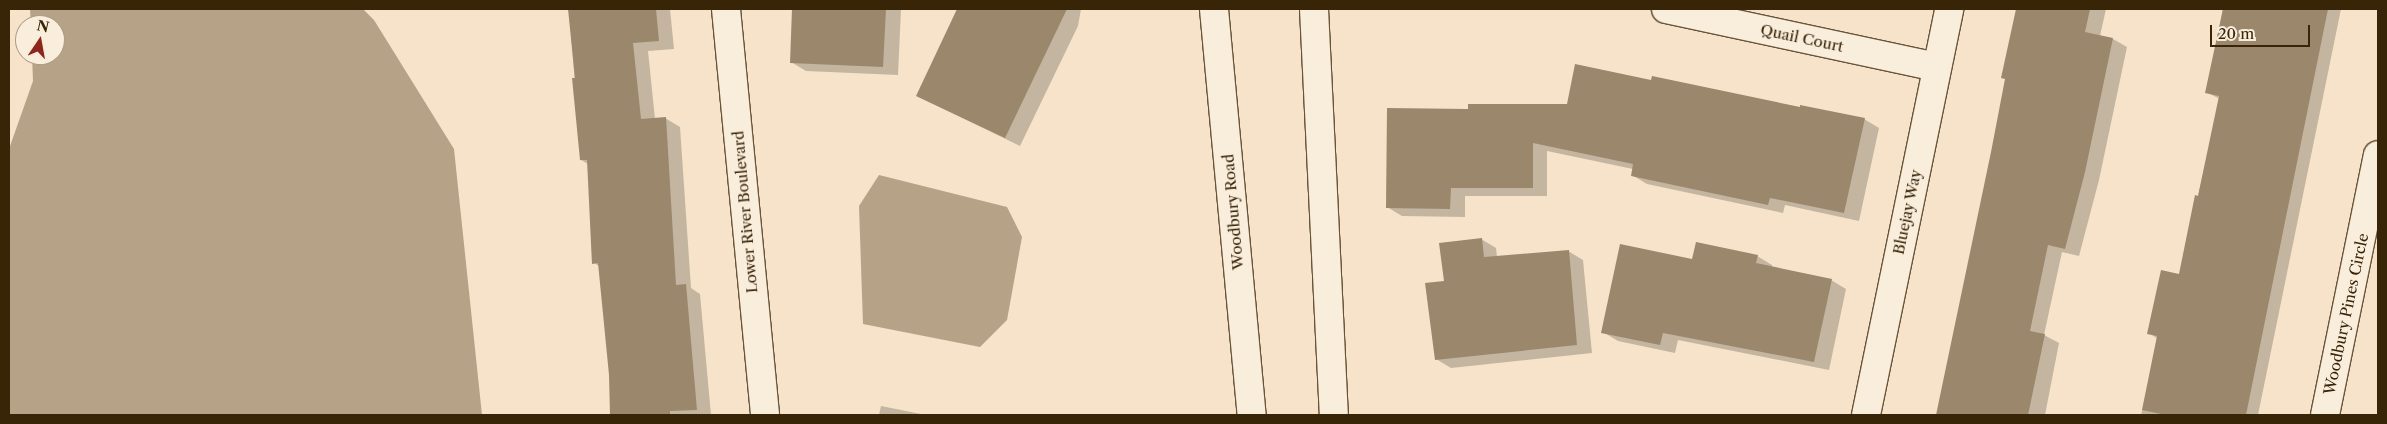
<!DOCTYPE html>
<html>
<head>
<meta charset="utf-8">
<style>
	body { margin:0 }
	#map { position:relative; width:2387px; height:424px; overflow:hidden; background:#f6e3c9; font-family:"Libre Caslon Text",serif }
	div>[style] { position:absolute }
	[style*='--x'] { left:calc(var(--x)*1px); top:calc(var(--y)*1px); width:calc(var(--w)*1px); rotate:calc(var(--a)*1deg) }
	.water>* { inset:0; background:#b5a287 }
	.shadow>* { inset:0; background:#0003 }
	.building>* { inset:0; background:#9b876c }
	.roads { filter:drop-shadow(1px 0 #685438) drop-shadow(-1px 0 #685438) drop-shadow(0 1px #685438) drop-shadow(0 -1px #685438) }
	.street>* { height:28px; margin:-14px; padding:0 14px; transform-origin:14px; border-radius:14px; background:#f9eddc }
	.secondary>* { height:28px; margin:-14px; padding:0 14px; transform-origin:14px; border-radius:14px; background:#f9eddc }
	span { translate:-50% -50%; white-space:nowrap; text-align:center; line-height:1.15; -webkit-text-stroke:4px #f9eddc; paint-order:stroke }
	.street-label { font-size:15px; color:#382407 }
	.frame { position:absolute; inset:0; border:10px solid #382407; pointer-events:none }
	.north { position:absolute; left:15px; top:15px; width:50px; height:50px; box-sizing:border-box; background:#f9eddc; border:1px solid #ac9d87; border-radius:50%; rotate:12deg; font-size:14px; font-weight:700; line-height:20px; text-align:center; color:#382407 }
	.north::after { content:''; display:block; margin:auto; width:18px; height:22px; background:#8f2418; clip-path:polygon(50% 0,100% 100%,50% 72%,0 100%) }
	.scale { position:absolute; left:2210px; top:25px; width:100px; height:22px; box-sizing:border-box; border:2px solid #382407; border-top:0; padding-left:6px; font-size:15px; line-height:18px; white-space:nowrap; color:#382407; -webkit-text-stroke:4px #f9eddc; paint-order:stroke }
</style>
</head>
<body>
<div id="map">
	<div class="water">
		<div style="clip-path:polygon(30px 9px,363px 9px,374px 20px,454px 149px,482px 415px,9px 415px,9px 149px,33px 81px,32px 55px,55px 55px,55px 25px,31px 25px)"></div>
		<div style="clip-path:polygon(879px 175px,1007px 207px,1022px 237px,1007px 320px,980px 347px,863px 324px,859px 206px)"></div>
	</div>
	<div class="shadow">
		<div style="clip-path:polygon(569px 9px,670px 9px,674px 49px,648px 51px,655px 119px,665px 118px,680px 127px,691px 288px,700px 294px,711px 415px,611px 415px,610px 375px,599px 266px,594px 263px,588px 164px,581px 160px)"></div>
		<div style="clip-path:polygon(794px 9px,901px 9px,898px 75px,806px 71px,791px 62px)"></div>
		<div style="clip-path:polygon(985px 9px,1081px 9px,1078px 26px,1020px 146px,917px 96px,981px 31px)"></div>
		<div style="clip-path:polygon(2017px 9px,2106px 9px,2100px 36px,2113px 39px,2127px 47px,2099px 180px,2079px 256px,2062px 252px,2044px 335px,2059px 343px,2045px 415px,1937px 415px,1992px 152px,2006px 79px,2002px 77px)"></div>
		<div style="clip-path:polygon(2223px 9px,2341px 9px,2258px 415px,2141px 415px,2158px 339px,2149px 333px,2180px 275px,2220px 99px,2206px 92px)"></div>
		<div style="clip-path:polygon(1652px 81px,1864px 119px,1879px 128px,1859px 221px,1785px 205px,1783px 213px,1647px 184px,1632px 175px,1633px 169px,1547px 151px,1547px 196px,1465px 196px,1465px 217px,1402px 216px,1387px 207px,1470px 111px,1568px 105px)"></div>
		<div style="clip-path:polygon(1481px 239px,1496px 248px,1497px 257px,1568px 251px,1583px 260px,1592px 353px,1451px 368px,1436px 359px,1445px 282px)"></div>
		<div style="clip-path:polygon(1757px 256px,1772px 265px,1772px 267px,1831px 280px,1846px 289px,1829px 370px,1678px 340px,1675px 353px,1618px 341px,1603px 332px,1693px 260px)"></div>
		<div style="clip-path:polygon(881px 406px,926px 415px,879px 415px)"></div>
	</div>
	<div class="building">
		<div style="clip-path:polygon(568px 9px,656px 9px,659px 41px,633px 43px,641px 119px,666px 117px,676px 285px,686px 284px,697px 410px,670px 411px,670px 415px,610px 415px,609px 375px,598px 263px,592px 264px,587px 160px,580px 160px,572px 78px,575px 78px)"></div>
		<div style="clip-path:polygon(792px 9px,886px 9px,883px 67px,790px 63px)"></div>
		<div style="clip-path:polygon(957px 9px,1067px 9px,1005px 138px,916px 96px)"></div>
		<div style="clip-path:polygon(2016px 9px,2090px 9px,2085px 32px,2113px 38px,2085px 172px,2065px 249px,2048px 245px,2030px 331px,2045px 334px,2028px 415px,1936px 415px,1991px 152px,2005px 79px,2001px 78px)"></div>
		<div style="clip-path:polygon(2223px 9px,2328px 9px,2246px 415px,2166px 415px,2142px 410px,2157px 336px,2147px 334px,2161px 270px,2179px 274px,2195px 195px,2198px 196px,2219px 96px,2205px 93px)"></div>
		<div style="clip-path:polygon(1575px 64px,1651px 80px,1652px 76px,1800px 107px,1800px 105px,1865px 118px,1844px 213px,1770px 198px,1768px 205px,1631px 176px,1633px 164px,1533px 143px,1533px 188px,1451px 188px,1450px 209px,1386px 208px,1387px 108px,1468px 109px,1468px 104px,1567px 104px)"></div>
		<div style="clip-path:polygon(1482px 238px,1484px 257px,1569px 250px,1577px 345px,1435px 360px,1425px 283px,1444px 281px,1439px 243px)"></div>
		<div style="clip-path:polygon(1696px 242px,1758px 255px,1756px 263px,1832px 279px,1814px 362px,1663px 333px,1660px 345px,1601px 333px,1620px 244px,1692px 259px)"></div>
	</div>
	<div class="roads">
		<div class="street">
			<div style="--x:726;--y:9;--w:408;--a:84.5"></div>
			<div style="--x:1666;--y:9;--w:277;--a:12.1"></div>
			<div style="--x:1866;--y:415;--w:414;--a:-78.4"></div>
			<div style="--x:2325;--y:415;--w:265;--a:-78.5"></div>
		</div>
		<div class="secondary">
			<div style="--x:1214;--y:9;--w:408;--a:84.7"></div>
			<div style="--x:1314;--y:9;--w:406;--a:87.2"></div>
		</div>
	</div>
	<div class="street-label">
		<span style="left:1802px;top:38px;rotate:12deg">Quail Court</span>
		<span style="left:745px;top:212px;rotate:-95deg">Lower River Boulevard</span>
		<span style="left:1233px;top:212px;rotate:-95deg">Woodbury Road</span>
		<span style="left:1907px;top:212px;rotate:-78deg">Bluejay Way</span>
		<span style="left:2346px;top:314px;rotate:-78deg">Woodbury Pines Circle</span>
	</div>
	<div class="frame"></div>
	<div class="north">N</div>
	<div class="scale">20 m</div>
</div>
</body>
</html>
